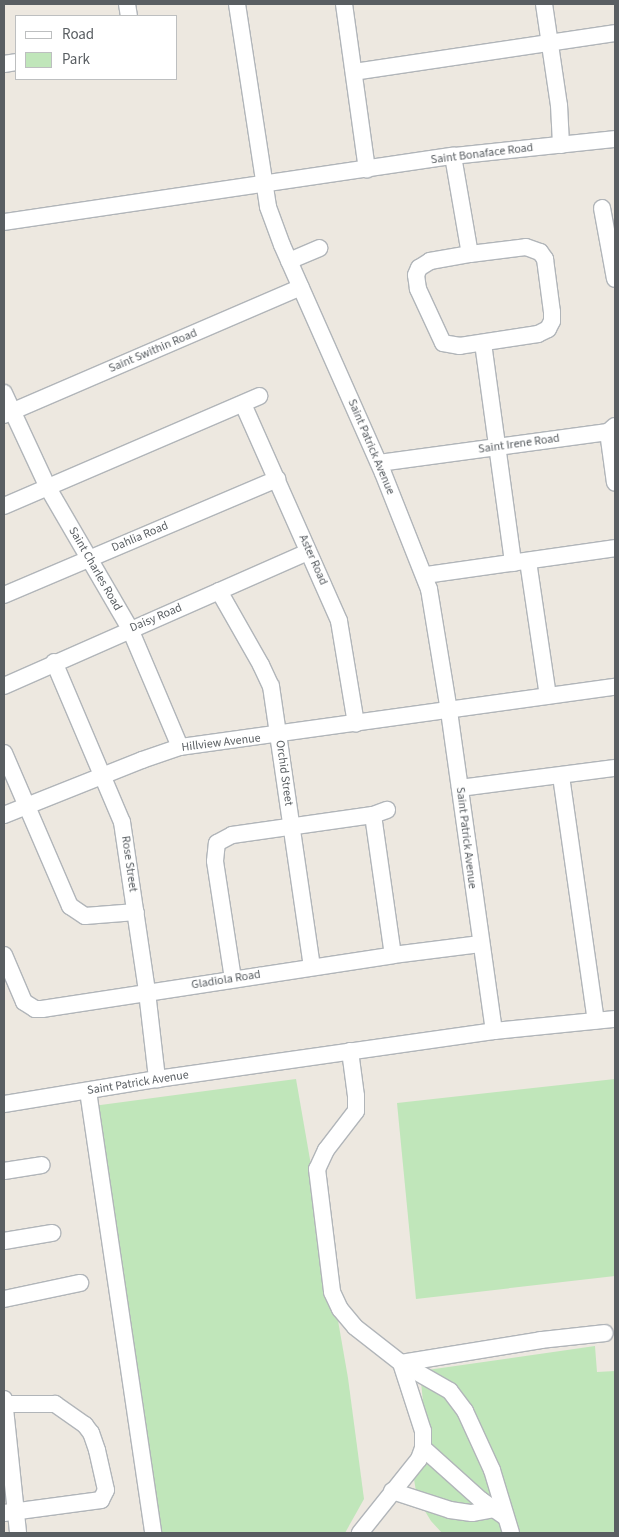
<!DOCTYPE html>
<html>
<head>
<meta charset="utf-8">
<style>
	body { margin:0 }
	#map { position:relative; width:619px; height:1537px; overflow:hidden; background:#ede8e0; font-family:"Source Sans 3",sans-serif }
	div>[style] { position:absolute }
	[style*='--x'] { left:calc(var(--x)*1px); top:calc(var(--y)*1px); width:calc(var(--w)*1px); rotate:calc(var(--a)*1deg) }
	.green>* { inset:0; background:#c0e6ba }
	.roads { filter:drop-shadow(1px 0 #b1b5b9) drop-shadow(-1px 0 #b1b5b9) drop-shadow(0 1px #b1b5b9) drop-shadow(0 -1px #b1b5b9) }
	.minor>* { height:16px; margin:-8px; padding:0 8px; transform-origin:8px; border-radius:8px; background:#fff }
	span { translate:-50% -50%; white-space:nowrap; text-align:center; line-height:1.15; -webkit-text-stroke:4px #fff; paint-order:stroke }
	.street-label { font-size:12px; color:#595e62 }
	.frame { position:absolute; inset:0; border:5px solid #595e62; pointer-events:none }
	.legend { position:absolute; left:15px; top:15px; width:162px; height:65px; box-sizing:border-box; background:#fff; border:1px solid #bdbfc0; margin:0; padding:6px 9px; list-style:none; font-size:15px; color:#595e62 }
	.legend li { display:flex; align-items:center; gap:10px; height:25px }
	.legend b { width:25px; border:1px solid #bdbfc0 }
</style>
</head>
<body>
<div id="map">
	<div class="green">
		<div style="clip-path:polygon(296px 1079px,348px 1378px,364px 1499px,345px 1533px,156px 1533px,93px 1106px)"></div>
		<div style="clip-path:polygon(615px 1079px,615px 1276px,416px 1299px,397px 1103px)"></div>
		<div style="clip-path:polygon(595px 1346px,597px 1372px,615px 1371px,615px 1533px,442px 1533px,431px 1521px,417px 1498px,414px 1479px,414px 1459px,424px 1413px,420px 1371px)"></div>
	</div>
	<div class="roads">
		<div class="minor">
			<div style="--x:127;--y:4;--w:12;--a:81"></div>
			<div style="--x:237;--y:4;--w:205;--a:81.3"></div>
			<div style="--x:268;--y:207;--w:40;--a:69.8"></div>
			<div style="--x:282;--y:245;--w:249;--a:66.1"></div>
			<div style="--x:383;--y:473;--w:125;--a:68.4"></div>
			<div style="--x:429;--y:589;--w:124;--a:80.7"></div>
			<div style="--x:449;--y:711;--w:323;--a:82"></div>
			<div style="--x:344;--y:4;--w:167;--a:82.1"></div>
			<div style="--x:544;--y:4;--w:102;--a:81.6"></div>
			<div style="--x:559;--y:105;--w:40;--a:87.1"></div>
			<div style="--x:4;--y:64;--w:12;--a:-9"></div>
			<div style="--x:354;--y:72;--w:264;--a:-8.5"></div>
			<div style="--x:453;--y:156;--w:99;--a:80.2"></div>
			<div style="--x:470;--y:254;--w:56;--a:-7.1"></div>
			<div style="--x:526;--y:247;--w:15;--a:20"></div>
			<div style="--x:540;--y:252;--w:9;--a:54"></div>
			<div style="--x:545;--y:259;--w:53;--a:82.5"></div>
			<div style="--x:552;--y:312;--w:9;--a:90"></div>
			<div style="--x:552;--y:321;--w:9;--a:117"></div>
			<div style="--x:548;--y:329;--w:11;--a:153"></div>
			<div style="--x:538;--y:334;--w:79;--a:171.3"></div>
			<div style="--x:460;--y:346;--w:17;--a:-170"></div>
			<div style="--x:443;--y:343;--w:60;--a:-114.8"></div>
			<div style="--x:418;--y:289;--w:14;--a:-98"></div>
			<div style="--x:416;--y:275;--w:8;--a:-67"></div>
			<div style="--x:419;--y:268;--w:13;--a:-32"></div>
			<div style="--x:430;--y:261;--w:41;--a:-9.9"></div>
			<div style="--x:602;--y:208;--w:72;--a:79.6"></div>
			<div style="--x:4;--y:222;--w:454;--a:-8.4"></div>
			<div style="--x:453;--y:156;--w:163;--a:-6"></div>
			<div style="--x:289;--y:261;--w:33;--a:-23"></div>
			<div style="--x:483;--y:343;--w:222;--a:82.2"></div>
			<div style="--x:4;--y:393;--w:105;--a:65.1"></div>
			<div style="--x:48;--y:488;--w:163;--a:59.8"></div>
			<div style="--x:130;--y:629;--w:128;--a:67"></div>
			<div style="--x:243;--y:404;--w:237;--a:66.1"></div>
			<div style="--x:339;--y:621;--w:104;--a:80.6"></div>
			<div style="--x:4;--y:415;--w:323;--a:-23.3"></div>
			<div style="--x:608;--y:432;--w:51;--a:82.2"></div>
			<div style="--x:379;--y:463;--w:231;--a:-7.7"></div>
			<div style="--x:608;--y:432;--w:9;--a:-41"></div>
			<div style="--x:4;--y:506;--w:278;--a:-23.3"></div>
			<div style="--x:528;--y:561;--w:136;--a:81.6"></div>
			<div style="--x:426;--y:575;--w:191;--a:-8.1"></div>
			<div style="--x:219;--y:591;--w:85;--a:60.4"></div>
			<div style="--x:261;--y:665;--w:23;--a:65"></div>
			<div style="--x:271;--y:686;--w:284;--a:81.7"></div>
			<div style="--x:4;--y:595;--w:297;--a:-23"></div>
			<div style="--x:54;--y:662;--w:174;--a:67"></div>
			<div style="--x:122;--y:822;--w:172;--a:81.6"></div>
			<div style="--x:147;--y:992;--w:88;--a:83.4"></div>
			<div style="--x:4;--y:686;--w:332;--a:-23.8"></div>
			<div style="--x:4;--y:753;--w:167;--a:66.7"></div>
			<div style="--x:70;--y:906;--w:18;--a:34"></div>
			<div style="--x:85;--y:916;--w:51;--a:-4.5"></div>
			<div style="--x:561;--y:776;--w:247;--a:81.9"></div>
			<div style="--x:460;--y:788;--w:156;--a:-7.4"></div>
			<div style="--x:4;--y:815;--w:149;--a:-21.7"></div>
			<div style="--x:142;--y:760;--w:40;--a:-18.9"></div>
			<div style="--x:180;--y:747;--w:439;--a:-7.9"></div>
			<div style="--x:373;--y:815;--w:141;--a:81.9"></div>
			<div style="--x:4;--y:955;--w:51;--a:66.9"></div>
			<div style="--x:24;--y:1002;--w:13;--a:32"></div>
			<div style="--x:35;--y:1009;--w:7;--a:0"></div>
			<div style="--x:42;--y:1009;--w:355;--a:-8.7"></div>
			<div style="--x:393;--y:955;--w:88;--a:-7.2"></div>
			<div style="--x:233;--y:979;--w:119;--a:-98.7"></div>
			<div style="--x:215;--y:861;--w:18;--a:-84"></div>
			<div style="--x:217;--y:843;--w:17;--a:-28"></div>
			<div style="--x:232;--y:835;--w:142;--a:-8.1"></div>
			<div style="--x:373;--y:815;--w:15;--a:-20"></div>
			<div style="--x:350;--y:1051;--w:45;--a:82.4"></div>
			<div style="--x:356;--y:1096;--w:15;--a:90"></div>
			<div style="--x:356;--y:1111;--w:49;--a:127.6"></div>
			<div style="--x:326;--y:1150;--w:21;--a:115"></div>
			<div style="--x:317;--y:1169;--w:124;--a:83"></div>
			<div style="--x:332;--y:1292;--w:19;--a:65"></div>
			<div style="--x:340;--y:1309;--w:23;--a:50"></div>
			<div style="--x:355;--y:1327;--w:58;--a:38"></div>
			<div style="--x:401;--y:1363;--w:71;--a:72.1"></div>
			<div style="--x:423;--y:1431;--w:17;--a:90"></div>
			<div style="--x:423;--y:1448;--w:12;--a:110"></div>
			<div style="--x:419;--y:1459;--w:95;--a:128.6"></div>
			<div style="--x:88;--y:1091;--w:447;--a:81.6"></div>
			<div style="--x:4;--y:1104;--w:155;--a:-9.3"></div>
			<div style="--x:157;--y:1079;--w:340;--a:-8.1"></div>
			<div style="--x:494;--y:1031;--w:122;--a:-5.7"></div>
			<div style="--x:4;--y:1171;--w:38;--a:-9"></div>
			<div style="--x:4;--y:1241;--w:49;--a:-9.5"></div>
			<div style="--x:4;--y:1299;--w:78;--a:-11.9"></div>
			<div style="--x:401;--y:1363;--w:56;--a:29.7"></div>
			<div style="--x:450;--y:1391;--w:25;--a:53"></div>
			<div style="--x:465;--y:1411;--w:65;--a:65.4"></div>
			<div style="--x:492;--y:1470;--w:66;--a:73.2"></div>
			<div style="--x:401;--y:1363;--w:142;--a:-9.3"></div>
			<div style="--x:541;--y:1340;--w:64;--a:-6.2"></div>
			<div style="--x:4;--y:1399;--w:135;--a:84"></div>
			<div style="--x:423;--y:1448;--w:78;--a:41.9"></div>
			<div style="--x:481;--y:1500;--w:28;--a:35"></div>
			<div style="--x:392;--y:1491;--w:61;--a:18.1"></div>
			<div style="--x:450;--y:1510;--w:22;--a:8"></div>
			<div style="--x:472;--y:1513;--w:22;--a:-10"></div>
			<div style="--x:4;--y:1513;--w:98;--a:-7.6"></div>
			<div style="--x:101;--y:1500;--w:11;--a:-63"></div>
			<div style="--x:106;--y:1490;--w:41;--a:-102.7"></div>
			<div style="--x:97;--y:1450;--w:18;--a:-109"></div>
			<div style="--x:91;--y:1433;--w:10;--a:-127"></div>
			<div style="--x:85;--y:1425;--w:37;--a:-145"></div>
			<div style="--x:55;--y:1404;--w:51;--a:180"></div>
		</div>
	</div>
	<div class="street-label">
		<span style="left:482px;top:154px;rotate:-7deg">Saint Bonaface Road</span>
		<span style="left:153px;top:351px;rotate:-23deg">Saint Swithin Road</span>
		<span style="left:519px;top:444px;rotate:-8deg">Saint Irene Road</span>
		<span style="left:371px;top:447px;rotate:67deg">Saint Patrick Avenue</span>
		<span style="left:140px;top:537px;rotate:-23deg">Dahlia Road</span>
		<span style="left:313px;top:560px;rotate:66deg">Aster Road</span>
		<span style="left:95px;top:569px;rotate:60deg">Saint Charles Road</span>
		<span style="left:156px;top:618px;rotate:-23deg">Daisy Road</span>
		<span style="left:221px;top:743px;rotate:-7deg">Hillview Avenue</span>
		<span style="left:284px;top:773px;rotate:82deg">Orchid Street</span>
		<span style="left:466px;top:838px;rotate:83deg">Saint Patrick Avenue</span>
		<span style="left:129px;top:864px;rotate:82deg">Rose Street</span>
		<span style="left:226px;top:980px;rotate:-9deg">Gladiola Road</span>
		<span style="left:138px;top:1083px;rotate:-9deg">Saint Patrick Avenue</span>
	</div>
	<div class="frame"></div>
	<ul class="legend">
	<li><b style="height:6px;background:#fff"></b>Road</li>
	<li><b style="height:14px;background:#c0e6ba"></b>Park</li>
	</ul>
</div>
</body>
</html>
